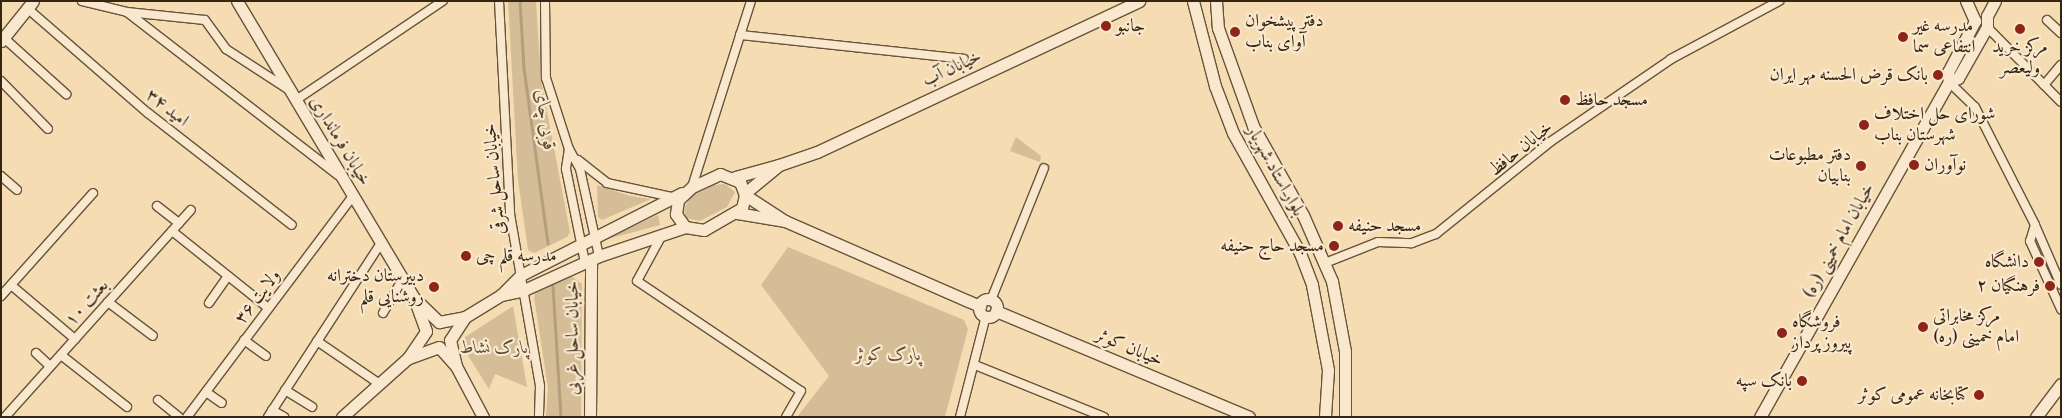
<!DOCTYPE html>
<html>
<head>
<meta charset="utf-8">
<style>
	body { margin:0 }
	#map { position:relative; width:2062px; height:418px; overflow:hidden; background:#f6dcb3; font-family:"Libre Bodoni",Amiri,serif }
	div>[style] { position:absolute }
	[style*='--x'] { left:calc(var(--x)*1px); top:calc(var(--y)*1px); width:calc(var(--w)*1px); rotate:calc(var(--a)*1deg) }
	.green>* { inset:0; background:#d5bd98 }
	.stream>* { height:2.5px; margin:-1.25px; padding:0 1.25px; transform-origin:1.25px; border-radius:1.25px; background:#b49e7c }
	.roads { filter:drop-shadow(1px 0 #65543a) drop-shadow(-1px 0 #65543a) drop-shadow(0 1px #65543a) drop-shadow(0 -1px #65543a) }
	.street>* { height:8px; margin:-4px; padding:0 4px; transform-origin:4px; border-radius:4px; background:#f9e8ce }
	.secondary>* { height:11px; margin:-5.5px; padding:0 5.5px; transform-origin:5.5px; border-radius:5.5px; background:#f9e8ce }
	.secondary>.ring { margin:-5.5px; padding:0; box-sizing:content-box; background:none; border:11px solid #f9e8ce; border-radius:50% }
	.dots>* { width:14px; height:14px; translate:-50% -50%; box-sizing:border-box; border:2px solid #f9e8ce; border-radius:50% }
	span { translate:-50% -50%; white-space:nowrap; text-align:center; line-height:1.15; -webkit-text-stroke:4.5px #f9e8ce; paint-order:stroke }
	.poi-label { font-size:18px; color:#352612 }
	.left { translate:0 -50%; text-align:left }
	.right { translate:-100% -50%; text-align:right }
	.street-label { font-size:18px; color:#352612 }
	.park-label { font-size:18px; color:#5d4c34; font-style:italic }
	.water-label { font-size:19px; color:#5b4a32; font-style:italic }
	.frame { position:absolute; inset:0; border:2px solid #352612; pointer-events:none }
</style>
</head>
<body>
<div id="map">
	<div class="green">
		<div style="clip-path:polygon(508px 1px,536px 1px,541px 80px,570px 232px,567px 237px,534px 253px,528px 250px,518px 180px)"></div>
		<div style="clip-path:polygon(1016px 137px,1041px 156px,1040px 162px,1010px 151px)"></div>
		<div style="clip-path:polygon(725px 184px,735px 192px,727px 207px,700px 221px,686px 218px,684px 208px,692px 196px,714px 185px)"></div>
		<div style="clip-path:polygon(597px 185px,630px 196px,651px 199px,602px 220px,598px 217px)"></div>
		<div style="clip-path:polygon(658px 215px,660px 225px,604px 240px)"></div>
		<div style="clip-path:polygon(788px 247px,964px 320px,968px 329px,945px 417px,797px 417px,829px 376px,761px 285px)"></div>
		<div style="clip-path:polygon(571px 276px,582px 284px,581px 417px,546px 417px,548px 388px,534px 297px,536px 290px)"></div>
		<div style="clip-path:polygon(513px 306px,527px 387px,495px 374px,489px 389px,462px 346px,465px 337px)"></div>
	</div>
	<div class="stream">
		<div style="--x:520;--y:1;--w:67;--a:86.6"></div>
		<div style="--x:524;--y:68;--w:177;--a:82.2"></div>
		<div style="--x:553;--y:286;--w:131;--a:86.5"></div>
	</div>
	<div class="roads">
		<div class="street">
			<div style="--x:82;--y:1;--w:46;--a:13.7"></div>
			<div style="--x:127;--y:12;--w:78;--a:5.9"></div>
			<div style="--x:205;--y:20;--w:36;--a:54"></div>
			<div style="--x:226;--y:49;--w:72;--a:33"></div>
			<div style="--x:499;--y:1;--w:213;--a:87"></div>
			<div style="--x:510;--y:214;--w:175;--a:80.1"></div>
			<div style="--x:540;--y:386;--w:31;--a:92"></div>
			<div style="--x:545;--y:1;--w:77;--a:89.3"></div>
			<div style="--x:546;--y:78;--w:75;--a:72.1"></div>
			<div style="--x:569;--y:149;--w:23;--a:61"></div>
			<div style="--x:580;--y:169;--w:89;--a:77.7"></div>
			<div style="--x:27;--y:8;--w:160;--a:41"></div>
			<div style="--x:148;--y:113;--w:182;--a:37.9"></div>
			<div style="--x:127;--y:12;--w:267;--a:37.7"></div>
			<div style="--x:2047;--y:20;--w:19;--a:43"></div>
			<div style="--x:1987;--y:27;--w:105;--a:45.4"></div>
			<div style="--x:740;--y:35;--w:225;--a:6.1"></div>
			<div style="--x:4;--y:38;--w:84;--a:42.1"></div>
			<div style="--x:1;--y:81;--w:67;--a:45.6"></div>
			<div style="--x:1949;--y:82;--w:36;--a:44"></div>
			<div style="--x:1975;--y:107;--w:132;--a:63"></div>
			<div style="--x:2035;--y:225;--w:65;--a:66.6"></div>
			<div style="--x:2044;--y:85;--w:26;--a:-50"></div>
			<div style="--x:296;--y:100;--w:177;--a:-34"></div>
			<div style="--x:569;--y:149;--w:20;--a:99"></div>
			<div style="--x:566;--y:169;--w:95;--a:78.5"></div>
			<div style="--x:578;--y:160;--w:37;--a:38"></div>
			<div style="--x:607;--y:183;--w:66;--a:12.2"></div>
			<div style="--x:1;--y:176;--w:21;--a:41"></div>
			<div style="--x:692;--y:187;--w:195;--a:-72.4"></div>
			<div style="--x:157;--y:206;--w:28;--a:38"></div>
			<div style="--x:2035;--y:225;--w:17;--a:107"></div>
			<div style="--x:2030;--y:241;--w:75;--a:65.5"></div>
			<div style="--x:172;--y:231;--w:123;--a:38.7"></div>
			<div style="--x:662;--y:235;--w:52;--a:118.5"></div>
			<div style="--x:637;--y:281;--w:197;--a:33.9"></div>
			<div style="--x:801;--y:391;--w:30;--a:120"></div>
			<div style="--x:1325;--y:263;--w:57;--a:-21.6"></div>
			<div style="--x:1378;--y:242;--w:34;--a:2"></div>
			<div style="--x:1412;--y:243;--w:26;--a:-21"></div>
			<div style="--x:1436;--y:234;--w:146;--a:-38.9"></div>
			<div style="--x:1550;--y:142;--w:147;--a:-34.4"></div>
			<div style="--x:1671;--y:59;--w:123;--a:-28.2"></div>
			<div style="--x:11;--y:285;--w:84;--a:40.2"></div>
			<div style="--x:1;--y:296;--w:138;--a:-48.2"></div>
			<div style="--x:991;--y:300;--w:142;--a:-68.1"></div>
			<div style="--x:108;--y:302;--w:56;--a:37.1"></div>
			<div style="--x:209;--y:303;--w:33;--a:-55"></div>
			<div style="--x:383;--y:313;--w:38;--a:-60"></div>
			<div style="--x:244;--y:340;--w:27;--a:36"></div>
			<div style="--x:317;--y:341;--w:74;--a:34.5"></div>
			<div style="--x:36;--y:353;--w:19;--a:43"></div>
			<div style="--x:61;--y:355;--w:84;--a:38.2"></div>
			<div style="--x:975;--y:365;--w:139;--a:22"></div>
			<div style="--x:285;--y:390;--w:32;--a:32"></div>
			<div style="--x:206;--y:392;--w:19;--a:35"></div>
			<div style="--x:158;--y:400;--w:27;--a:39"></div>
			<div style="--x:272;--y:410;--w:14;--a:30"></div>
			<div style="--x:5;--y:417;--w:278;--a:-48.1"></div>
			<div style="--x:187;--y:417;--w:276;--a:-53.1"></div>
			<div style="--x:268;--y:417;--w:207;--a:-57"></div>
			<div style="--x:960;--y:417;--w:104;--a:-75.6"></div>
		</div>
		<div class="secondary">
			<div style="--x:237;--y:1;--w:346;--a:59.2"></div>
			<div style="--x:1193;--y:1;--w:88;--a:75.5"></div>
			<div style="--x:1215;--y:86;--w:50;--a:69"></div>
			<div style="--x:1233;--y:133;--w:137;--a:60.8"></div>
			<div style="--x:1300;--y:253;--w:34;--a:69"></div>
			<div style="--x:1312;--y:285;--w:86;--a:79.3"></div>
			<div style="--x:1328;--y:370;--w:47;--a:93.7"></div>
			<div style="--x:1216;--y:1;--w:27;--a:86"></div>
			<div style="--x:1218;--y:28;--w:104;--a:70.3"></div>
			<div style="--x:1253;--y:126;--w:102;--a:60.7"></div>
			<div style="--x:1303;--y:215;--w:72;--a:66.3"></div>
			<div style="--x:1332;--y:281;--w:71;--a:79.5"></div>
			<div style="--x:1345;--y:351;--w:66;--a:90"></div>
			<div style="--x:1;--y:41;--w:51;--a:-51.3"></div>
			<div style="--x:1949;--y:82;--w:10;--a:-96"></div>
			<div style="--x:1948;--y:72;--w:58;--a:-62.1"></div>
			<div style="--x:1975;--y:21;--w:22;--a:-114"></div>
			<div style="--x:779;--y:165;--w:40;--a:-18.9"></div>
			<div style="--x:817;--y:152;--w:356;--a:-25.1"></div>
			<div style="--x:720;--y:174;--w:22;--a:22"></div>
			<div style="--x:740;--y:182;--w:14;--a:69"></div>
			<div style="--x:745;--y:195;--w:13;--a:103"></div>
			<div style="--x:742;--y:208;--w:44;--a:149.9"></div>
			<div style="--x:704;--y:230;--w:19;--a:-171"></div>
			<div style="--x:685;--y:227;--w:16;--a:-125"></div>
			<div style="--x:676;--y:214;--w:14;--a:-82"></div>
			<div style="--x:678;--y:200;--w:19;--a:-43"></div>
			<div style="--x:692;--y:187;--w:31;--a:-25"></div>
			<div style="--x:735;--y:177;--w:46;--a:-15.3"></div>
			<div style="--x:779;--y:165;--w:44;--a:140.5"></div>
			<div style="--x:682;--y:193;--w:181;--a:153"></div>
			<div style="--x:521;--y:275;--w:28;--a:135"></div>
			<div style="--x:501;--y:295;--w:24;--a:-12"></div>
			<div style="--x:524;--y:290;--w:82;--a:-24.4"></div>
			<div style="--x:599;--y:256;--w:91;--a:-18.6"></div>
			<div style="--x:737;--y:213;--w:49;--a:9.5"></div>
			<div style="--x:785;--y:221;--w:48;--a:-147"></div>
			<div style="--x:785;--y:221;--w:213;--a:23.6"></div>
			<div style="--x:414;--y:298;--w:35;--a:44"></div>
			<div style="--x:439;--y:322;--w:26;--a:-11"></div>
			<div style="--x:465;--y:317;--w:27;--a:123"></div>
			<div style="--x:450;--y:340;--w:27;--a:77"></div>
			<div style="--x:456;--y:366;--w:25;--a:-132"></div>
			<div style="--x:439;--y:347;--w:33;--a:160"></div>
			<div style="--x:408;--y:358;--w:32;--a:-56"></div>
			<div style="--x:426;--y:331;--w:35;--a:-110"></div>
			<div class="ring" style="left:979px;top:299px;width:7px;height:7px"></div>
			<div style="--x:996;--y:311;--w:274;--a:22.7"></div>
			<div style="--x:465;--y:317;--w:42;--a:-31.4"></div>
			<div style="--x:456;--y:366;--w:58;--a:62.1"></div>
			<div style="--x:342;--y:417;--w:89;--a:-41.8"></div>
			<div style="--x:590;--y:417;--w:157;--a:-89.6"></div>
			<div style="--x:1760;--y:417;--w:385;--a:-60.6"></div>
			<div style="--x:1949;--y:82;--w:10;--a:-24"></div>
			<div style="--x:1958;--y:78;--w:59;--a:-60.4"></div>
			<div style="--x:1987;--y:27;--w:11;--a:-90"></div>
			<div style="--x:1987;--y:16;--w:17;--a:-62"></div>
			<div style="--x:2036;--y:417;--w:41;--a:-52.9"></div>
		</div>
	</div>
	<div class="dots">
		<div style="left:1106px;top:26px;background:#8f2418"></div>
		<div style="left:2020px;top:29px;background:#8f2418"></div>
		<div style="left:1235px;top:32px;background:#8f2418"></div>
		<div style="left:1903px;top:37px;background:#8f2418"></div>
		<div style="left:1938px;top:75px;background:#8f2418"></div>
		<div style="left:1565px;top:100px;background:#8f2418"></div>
		<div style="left:1864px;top:125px;background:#8f2418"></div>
		<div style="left:1914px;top:165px;background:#8f2418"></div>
		<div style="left:1861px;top:166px;background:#8f2418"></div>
		<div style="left:1338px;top:226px;background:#8f2418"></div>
		<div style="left:1334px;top:246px;background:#8f2418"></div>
		<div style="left:466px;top:256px;background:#8f2418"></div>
		<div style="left:2039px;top:262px;background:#8f2418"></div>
		<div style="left:2050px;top:286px;background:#8f2418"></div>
		<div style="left:434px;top:287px;background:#8f2418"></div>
		<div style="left:1923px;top:327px;background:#8f2418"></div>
		<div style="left:1782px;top:333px;background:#8f2418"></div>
		<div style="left:1802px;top:381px;background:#8f2418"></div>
		<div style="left:1979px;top:395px;background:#8f2418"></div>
	</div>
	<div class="poi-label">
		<span class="left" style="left:1245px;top:32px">دفتر پیشخوان<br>آوای بناب</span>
		<span class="left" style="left:1116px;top:26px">جانبو</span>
		<span class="left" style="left:1913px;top:37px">مدرسه غیر<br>انتفاعی سما</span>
		<span style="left:2020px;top:58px">مرکز خرید<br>ولیعصر</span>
		<span class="right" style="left:1928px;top:75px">بانک قرض الحسنه مهر ایران</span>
		<span class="left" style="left:1575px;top:100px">مسجد حافظ</span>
		<span class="left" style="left:1874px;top:125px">شورای حل اختلاف<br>شهرستان بناب</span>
		<span class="right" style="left:1851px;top:166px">دفتر مطبوعات<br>بنابیان</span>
		<span class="left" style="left:1924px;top:165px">نوآوران</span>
		<span class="left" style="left:1348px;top:226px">مسجد حنیفه</span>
		<span class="right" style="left:1324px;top:246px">مسجد حاج حنیفه</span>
		<span class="left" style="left:476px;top:256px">مدرسه قلم چی</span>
		<span class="right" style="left:2029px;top:262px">دانشگاه</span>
		<span class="right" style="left:424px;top:287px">دبیرستان دخترانه<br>روشنایی قلم</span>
		<span class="right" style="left:2040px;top:286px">فرهنگیان ۲</span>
		<span class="left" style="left:1933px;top:327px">مرکز مخابراتی<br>امام خمینی (ره)</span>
		<span class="left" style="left:1792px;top:333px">فروشگاه<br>پیروز پرداز</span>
		<span class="right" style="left:1792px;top:381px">بانک سپه</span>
		<span class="right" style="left:1969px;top:395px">کتابخانه عمومی کوثر</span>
	</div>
	<div class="street-label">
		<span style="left:952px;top:69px;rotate:-25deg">خیابان آب</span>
		<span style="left:167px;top:108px;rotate:39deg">امید ۳۴</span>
		<span style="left:340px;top:141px;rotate:59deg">خیابان فرمانداری</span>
		<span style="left:1521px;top:149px;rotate:-39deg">خیابان حافظ</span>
		<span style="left:1275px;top:171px;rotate:61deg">بلوار استاد شهریار</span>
		<span style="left:495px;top:179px;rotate:-95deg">خیابان ساحل شرقی</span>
		<span style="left:1839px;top:241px;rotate:-61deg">خیابان امام خمینی (ره)</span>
		<span style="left:258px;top:297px;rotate:-53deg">ولایت ۳۶</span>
		<span style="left:87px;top:303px;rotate:-48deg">بعثت ۱۰</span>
		<span style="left:573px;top:338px;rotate:-90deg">خیابان ساحل غربی</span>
		<span style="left:1129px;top:348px;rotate:23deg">خیابان کوثر</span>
	</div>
	<div class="park-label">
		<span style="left:494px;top:348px">پارک نشاط</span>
		<span style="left:888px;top:355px">پارک کوثر</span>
	</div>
	<div class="water-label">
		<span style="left:545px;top:120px;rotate:82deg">قوبی چای</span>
	</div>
	<div class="frame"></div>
</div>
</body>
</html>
